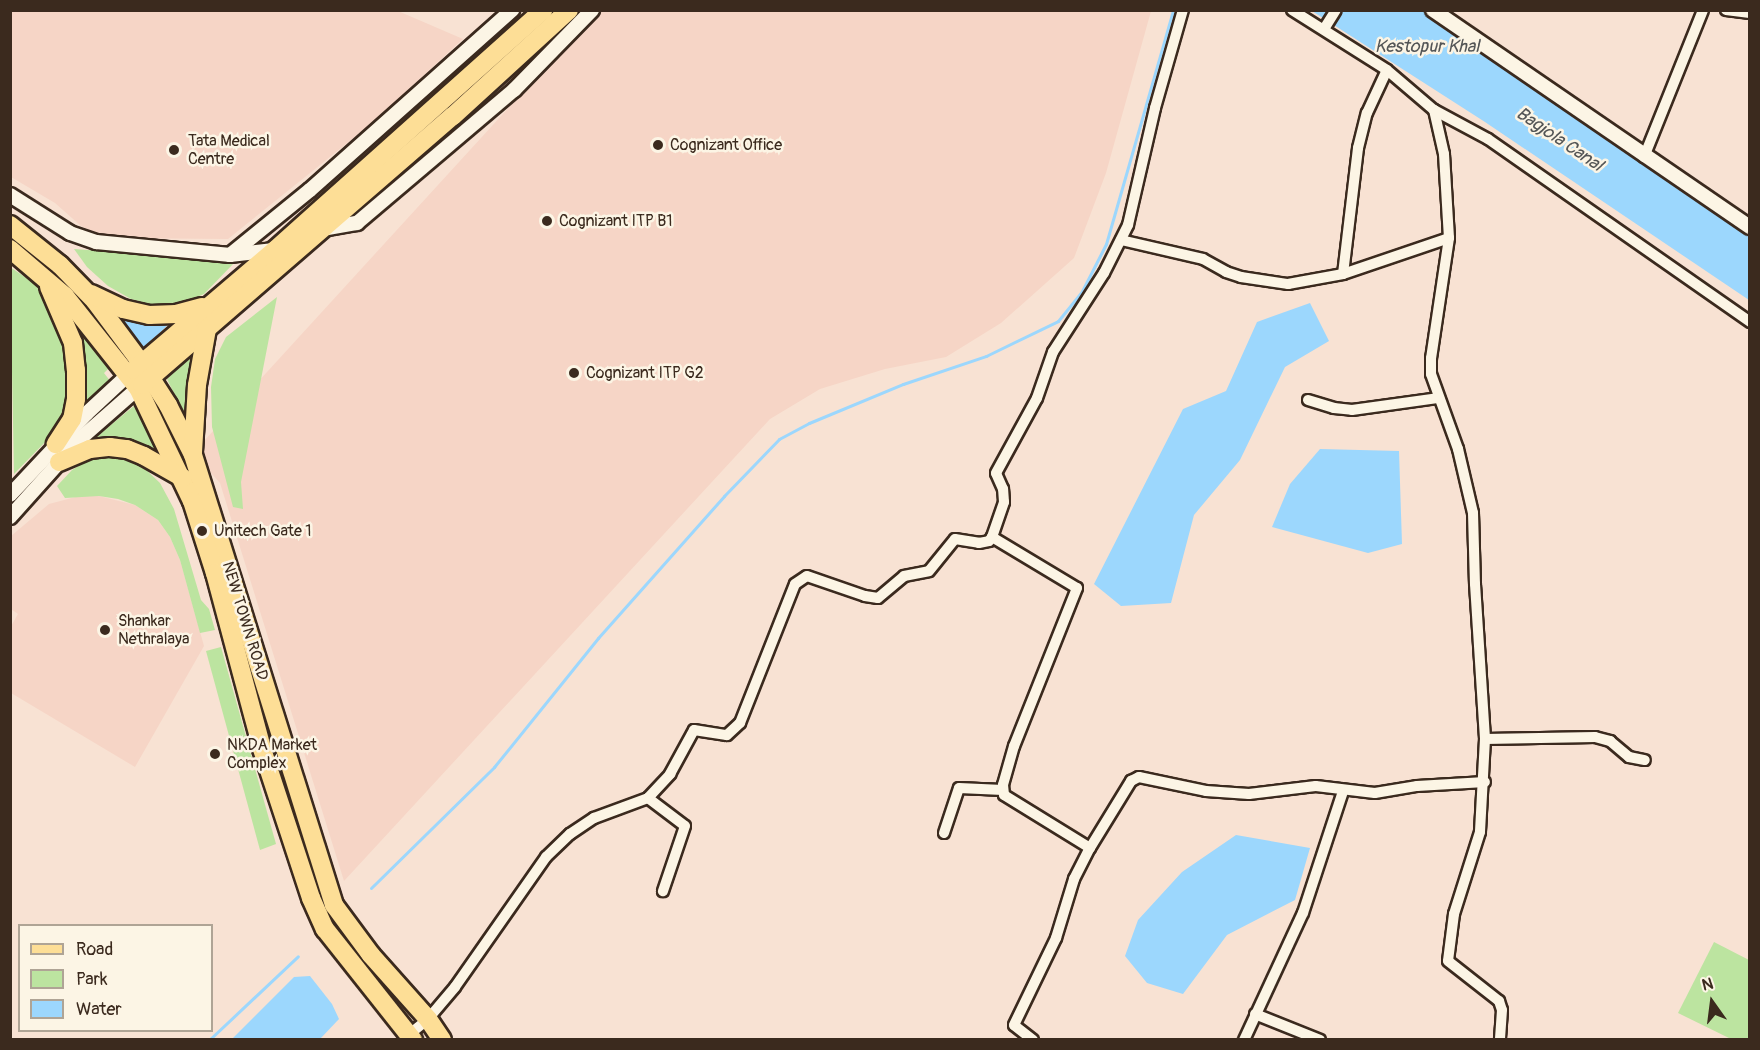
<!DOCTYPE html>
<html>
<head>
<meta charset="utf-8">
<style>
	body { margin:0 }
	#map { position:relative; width:1760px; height:1050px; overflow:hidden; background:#f8e2d3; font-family:Pangolin,sans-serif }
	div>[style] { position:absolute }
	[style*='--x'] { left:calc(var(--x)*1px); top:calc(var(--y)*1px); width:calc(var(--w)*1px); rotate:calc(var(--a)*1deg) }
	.built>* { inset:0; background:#f6d5c6 }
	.green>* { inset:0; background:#bce4a0 }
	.water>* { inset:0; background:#9cd7fd }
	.stream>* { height:3px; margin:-1.5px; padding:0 1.5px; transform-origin:1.5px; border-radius:1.5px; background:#9cd7fd }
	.roads { filter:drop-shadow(2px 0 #3b2a1e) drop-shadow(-2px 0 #3b2a1e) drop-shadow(0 2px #3b2a1e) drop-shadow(0 -2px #3b2a1e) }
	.minor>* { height:10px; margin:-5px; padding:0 5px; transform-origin:5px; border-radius:5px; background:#fcf5e5 }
	.tertiary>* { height:14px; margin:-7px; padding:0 7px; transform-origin:7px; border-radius:7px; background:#fcf5e5 }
	.primary>* { height:18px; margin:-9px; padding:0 9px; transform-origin:9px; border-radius:9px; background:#fdde96 }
	.dots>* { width:16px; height:16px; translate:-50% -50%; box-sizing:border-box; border:3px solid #fcf5e5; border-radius:50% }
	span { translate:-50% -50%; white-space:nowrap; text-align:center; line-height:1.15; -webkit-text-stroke:5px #fcf5e5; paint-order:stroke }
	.poi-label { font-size:16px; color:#3b2a1e }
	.left { translate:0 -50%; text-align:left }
	.street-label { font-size:16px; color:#3b2a1e }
	.water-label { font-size:18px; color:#535556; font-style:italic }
	.frame { position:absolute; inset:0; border:12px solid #3b2a1e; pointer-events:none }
	.legend { position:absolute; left:18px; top:924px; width:195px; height:108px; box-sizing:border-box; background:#fcf5e5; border:2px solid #afa495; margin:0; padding:8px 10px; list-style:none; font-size:18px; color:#3b2a1e }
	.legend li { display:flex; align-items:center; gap:12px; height:30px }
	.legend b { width:30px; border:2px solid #afa495 }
	.north { position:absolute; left:1682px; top:972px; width:60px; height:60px; -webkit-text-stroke:4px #fcf5e5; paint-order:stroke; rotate:346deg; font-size:16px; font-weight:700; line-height:24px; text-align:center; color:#3b2a1e }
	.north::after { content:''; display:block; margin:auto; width:21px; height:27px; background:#3b2a1e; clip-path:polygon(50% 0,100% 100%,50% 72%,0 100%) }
</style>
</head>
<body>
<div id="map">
	<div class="built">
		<div style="clip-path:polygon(10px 11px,398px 11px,463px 39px,371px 124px,228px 239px,106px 238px,81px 226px,55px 203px,11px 177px)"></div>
		<div style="clip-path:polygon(597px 11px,1151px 11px,1106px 173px,1074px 258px,1001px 323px,946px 357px,885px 369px,820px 389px,770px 419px,344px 881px,220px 483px,193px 453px)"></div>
		<div style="clip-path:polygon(83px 495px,99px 496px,135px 505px,158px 520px,170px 537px,180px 560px,204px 646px,135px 767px,11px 693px,10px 628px,18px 614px,11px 609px,11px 536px,49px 504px)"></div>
	</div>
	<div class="green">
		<div style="clip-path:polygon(74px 249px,236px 261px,204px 294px,181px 304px,153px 305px,131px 299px,108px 286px,87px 267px)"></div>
		<div style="clip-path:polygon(10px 267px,37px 285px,62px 337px,69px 365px,68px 396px,63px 418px,53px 434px,14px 474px)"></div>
		<div style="clip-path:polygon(277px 297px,241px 482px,243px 509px,233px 507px,212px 427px,211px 387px,215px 359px,226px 337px)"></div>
		<div style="clip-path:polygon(72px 320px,111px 366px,104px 373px,111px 382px,82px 406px)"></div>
		<div style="clip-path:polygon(202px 346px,189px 425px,167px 379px)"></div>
		<div style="clip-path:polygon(135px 405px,165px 460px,94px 439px)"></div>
		<div style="clip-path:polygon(110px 456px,140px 464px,160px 483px,174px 509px,201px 600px,209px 609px,215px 630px,200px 633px,180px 560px,170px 537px,158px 520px,135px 505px,118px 499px,99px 496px,65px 498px,57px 486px,72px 470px,90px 459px)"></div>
		<div style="clip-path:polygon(221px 647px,276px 844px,260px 850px,206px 651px)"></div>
		<div style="clip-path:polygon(1714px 942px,1749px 960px,1749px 1039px,1731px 1039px,1678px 1013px)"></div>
	</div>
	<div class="water">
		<div style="clip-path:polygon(1312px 11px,1427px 11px,1749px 227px,1749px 300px,1485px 122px)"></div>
		<div style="clip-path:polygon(1310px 303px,1329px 341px,1285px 367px,1240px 460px,1194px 515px,1171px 603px,1121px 606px,1094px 584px,1183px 409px,1226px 391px,1257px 322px)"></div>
		<div style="clip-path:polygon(116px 320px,153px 322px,173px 320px,142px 350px)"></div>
		<div style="clip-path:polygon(1320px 449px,1399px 451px,1402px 544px,1368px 553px,1272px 527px,1290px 484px)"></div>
		<div style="clip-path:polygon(1236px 835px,1310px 848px,1295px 900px,1227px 935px,1183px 994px,1147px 983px,1125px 956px,1138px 920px,1182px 872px)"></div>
		<div style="clip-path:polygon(310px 976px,332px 1004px,339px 1019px,320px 1039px,232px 1039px,294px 977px)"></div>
	</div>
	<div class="stream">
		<div style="--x:371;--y:888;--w:173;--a:-44.5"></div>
		<div style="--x:494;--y:767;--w:166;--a:-51.1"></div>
		<div style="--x:598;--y:638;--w:190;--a:-48.4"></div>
		<div style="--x:724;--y:496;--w:79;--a:-46"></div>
		<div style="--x:779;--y:439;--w:34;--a:-28"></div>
		<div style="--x:809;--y:423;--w:102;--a:-22.5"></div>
		<div style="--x:903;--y:384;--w:88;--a:-18.6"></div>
		<div style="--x:986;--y:356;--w:80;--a:-25.9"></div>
		<div style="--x:1058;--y:321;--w:36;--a:-51"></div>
		<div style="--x:1081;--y:293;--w:55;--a:-63"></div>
		<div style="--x:1106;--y:244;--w:243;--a:-74"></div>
		<div style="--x:209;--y:1040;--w:122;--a:-43.3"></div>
	</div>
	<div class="roads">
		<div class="minor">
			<div style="--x:1292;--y:10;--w:112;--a:32.3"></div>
			<div style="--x:1387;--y:70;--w:62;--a:40.4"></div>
			<div style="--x:1434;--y:110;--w:61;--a:28.2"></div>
			<div style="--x:1488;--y:139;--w:320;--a:34.9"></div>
			<div style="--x:1726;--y:10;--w:24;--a:7"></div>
			<div style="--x:1324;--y:29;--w:22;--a:-58"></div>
			<div style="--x:1434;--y:110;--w:45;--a:77.2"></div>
			<div style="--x:1444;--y:154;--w:84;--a:86.6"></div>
			<div style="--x:1449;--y:238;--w:121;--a:98.5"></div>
			<div style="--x:1431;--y:358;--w:16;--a:90"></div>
			<div style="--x:1431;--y:374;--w:80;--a:70.2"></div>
			<div style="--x:1458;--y:449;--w:66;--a:76.8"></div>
			<div style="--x:1473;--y:513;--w:71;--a:88.4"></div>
			<div style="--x:1475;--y:584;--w:155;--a:86.3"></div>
			<div style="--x:1485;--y:739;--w:93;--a:93.1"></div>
			<div style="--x:1480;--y:832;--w:86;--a:107.6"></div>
			<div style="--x:1454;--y:914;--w:47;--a:97.3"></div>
			<div style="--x:1448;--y:961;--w:65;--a:38.1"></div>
			<div style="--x:1499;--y:1001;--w:9;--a:72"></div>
			<div style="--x:1502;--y:1010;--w:30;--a:94"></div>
			<div style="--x:1644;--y:157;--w:158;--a:-68.1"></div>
			<div style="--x:1121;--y:240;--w:84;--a:13"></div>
			<div style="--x:1203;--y:259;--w:26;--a:29"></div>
			<div style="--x:1226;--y:272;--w:16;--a:18"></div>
			<div style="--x:1241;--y:277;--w:48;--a:8.5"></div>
			<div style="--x:1288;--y:284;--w:56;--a:-10.3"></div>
			<div style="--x:1343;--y:274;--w:112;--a:-18.8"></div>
			<div style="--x:1343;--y:274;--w:127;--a:-83.2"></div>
			<div style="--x:1358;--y:148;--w:36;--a:-76"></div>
			<div style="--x:1367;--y:113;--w:47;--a:-65.1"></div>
			<div style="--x:1308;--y:400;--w:27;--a:17"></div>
			<div style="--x:1334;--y:408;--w:18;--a:6"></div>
			<div style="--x:1352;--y:410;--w:88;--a:-7.9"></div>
			<div style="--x:992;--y:537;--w:99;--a:31"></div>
			<div style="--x:1077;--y:588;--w:170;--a:111.7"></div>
			<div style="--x:1014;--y:746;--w:41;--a:105.8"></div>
			<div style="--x:1003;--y:785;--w:10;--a:84"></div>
			<div style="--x:1004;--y:795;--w:101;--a:31.6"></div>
			<div style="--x:1485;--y:739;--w:110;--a:-1"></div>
			<div style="--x:1595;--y:737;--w:16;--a:15"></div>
			<div style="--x:1610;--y:741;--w:25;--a:40"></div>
			<div style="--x:1629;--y:757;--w:16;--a:11"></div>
			<div style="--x:648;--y:798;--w:46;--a:37.1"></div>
			<div style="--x:685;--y:826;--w:69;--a:108.7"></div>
			<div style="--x:944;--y:833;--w:47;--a:-71.6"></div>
			<div style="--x:959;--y:788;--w:44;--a:2.6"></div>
			<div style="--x:1255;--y:1014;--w:70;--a:21.8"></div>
			<div style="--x:406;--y:1037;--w:28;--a:-39"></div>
			<div style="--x:428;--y:1019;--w:42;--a:-49.8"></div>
			<div style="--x:455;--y:987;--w:159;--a:-55"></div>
			<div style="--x:546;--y:857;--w:33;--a:-44"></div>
			<div style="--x:570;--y:834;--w:29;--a:-34"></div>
			<div style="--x:594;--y:818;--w:58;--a:-20.3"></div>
			<div style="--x:648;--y:798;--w:33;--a:-47"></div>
			<div style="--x:670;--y:774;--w:50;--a:-61.4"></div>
			<div style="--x:694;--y:730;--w:33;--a:9"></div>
			<div style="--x:727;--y:735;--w:18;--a:-43"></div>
			<div style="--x:740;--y:723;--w:149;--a:-68.4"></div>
			<div style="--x:795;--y:584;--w:14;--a:-34"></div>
			<div style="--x:807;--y:576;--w:61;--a:19"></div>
			<div style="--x:865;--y:596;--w:13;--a:9"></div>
			<div style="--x:878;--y:598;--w:34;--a:-40"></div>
			<div style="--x:904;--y:576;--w:25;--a:-11"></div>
			<div style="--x:929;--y:571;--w:41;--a:-50.9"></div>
			<div style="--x:955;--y:539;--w:24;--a:9"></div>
			<div style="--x:979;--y:543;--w:10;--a:-11"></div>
			<div style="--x:989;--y:541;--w:5;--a:-53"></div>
			<div style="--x:992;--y:537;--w:37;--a:-71"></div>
			<div style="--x:1004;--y:502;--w:13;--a:-94"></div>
			<div style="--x:1003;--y:489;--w:17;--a:-114"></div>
			<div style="--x:996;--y:473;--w:85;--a:-61.3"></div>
			<div style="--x:1037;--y:398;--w:49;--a:-70.8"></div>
			<div style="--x:1053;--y:352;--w:94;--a:-57.2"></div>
			<div style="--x:1104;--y:273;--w:54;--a:-63.4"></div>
			<div style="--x:1128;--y:225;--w:120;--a:-77"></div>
			<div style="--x:1155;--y:108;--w:102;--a:-74.1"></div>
			<div style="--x:1033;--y:1040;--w:24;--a:-142"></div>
			<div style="--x:1014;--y:1025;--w:97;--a:-64.2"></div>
			<div style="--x:1056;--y:938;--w:62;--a:-73"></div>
			<div style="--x:1074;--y:879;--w:35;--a:-63"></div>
			<div style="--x:1090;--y:848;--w:79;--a:-58.5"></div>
			<div style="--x:1131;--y:781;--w:9;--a:-27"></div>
			<div style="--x:1139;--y:777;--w:68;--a:11.8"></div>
			<div style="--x:1206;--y:791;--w:43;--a:4"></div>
			<div style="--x:1249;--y:794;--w:67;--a:-6.8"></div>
			<div style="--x:1316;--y:786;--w:59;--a:6.8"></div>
			<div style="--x:1375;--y:793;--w:43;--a:-9.5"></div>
			<div style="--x:1417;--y:786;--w:68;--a:-3.4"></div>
			<div style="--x:1244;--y:1040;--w:140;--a:-65.1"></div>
			<div style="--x:1303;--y:913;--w:128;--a:-71.8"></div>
		</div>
		<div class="tertiary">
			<div style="--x:1433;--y:10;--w:384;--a:34.4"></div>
			<div style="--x:10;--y:195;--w:71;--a:32.3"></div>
			<div style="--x:70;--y:233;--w:28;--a:19"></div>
			<div style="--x:96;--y:242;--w:135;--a:5.5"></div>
			<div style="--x:230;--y:255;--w:44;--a:-6.5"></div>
			<div style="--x:322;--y:229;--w:36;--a:-10"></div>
			<div style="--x:357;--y:223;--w:206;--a:-40.3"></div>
			<div style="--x:514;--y:90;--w:112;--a:-45.7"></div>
			<div style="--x:230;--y:255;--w:103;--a:-39.1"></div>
			<div style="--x:310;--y:190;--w:271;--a:-41.7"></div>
			<div style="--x:10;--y:495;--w:112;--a:-46.8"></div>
			<div style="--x:87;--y:413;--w:56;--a:-42.8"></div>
			<div style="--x:10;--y:517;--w:105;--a:-48.1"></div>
			<div style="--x:80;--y:439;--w:77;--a:-41.3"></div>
		</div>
		<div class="primary">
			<div style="--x:10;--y:225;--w:64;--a:38.7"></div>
			<div style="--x:60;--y:265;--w:50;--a:45.8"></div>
			<div style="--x:95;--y:301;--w:74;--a:53.3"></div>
			<div style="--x:139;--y:360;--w:54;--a:57.2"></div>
			<div style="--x:168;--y:405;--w:56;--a:63.4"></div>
			<div style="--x:193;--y:455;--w:472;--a:72.6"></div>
			<div style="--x:334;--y:905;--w:62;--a:53.5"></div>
			<div style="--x:371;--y:955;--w:86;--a:48.3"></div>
			<div style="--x:428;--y:1019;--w:25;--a:56"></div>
			<div style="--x:10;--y:249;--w:72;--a:40.5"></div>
			<div style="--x:65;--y:296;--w:117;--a:51.6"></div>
			<div style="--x:138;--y:388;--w:125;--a:64.5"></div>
			<div style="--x:192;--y:501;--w:76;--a:72.3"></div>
			<div style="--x:215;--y:573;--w:182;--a:75"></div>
			<div style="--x:262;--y:749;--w:157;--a:71.8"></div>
			<div style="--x:311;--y:898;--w:34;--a:66"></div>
			<div style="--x:325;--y:929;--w:142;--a:51.6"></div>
			<div style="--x:49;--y:287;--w:61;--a:66.8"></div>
			<div style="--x:73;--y:343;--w:27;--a:84"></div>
			<div style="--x:76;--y:370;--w:29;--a:90"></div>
			<div style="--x:76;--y:399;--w:20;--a:101"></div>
			<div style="--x:72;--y:419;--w:30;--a:123"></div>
			<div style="--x:91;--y:294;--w:35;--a:25"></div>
			<div style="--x:123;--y:309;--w:27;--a:13"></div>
			<div style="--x:149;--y:315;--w:27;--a:-2"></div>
			<div style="--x:176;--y:314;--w:27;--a:-15"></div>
			<div style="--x:134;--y:370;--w:185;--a:-40.4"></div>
			<div style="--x:275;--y:250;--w:360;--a:-41.8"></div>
			<div style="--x:142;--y:385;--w:411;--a:-40.9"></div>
			<div style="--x:453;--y:116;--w:157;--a:-42.4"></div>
			<div style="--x:193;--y:452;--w:67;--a:-86.6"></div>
			<div style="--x:197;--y:385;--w:57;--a:-79.9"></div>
			<div style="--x:59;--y:462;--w:34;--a:-23"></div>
			<div style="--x:90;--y:449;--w:20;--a:-6"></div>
			<div style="--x:110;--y:447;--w:17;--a:7"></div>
			<div style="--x:127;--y:449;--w:18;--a:22"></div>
			<div style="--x:144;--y:456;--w:45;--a:29.4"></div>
		</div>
	</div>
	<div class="dots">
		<div style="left:658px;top:145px;background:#3b2a1e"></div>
		<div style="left:174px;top:150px;background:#3b2a1e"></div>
		<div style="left:547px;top:221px;background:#3b2a1e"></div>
		<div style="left:574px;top:373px;background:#3b2a1e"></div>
		<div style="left:202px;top:531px;background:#3b2a1e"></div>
		<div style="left:105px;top:630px;background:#3b2a1e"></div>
		<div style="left:215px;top:754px;background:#3b2a1e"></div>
	</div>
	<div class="poi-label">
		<span class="left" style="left:188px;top:150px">Tata Medical<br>Centre</span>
		<span class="left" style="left:670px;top:145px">Cognizant Office</span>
		<span class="left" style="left:559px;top:221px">Cognizant ITP B1</span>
		<span class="left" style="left:586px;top:373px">Cognizant ITP G2</span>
		<span class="left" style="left:214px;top:531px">Unitech Gate 1</span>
		<span class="left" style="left:118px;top:630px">Shankar<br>Nethralaya</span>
		<span class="left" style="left:227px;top:754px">NKDA Market<br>Complex</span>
	</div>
	<div class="street-label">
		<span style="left:245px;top:621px;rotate:73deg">NEW TOWN ROAD</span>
	</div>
	<div class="water-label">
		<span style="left:1427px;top:47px">Kestopur Khal</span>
		<span style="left:1559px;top:140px;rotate:34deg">Bagjola Canal</span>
	</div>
	<div class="frame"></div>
	<ul class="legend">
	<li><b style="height:8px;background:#fdde96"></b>Road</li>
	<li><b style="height:16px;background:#bce4a0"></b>Park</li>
	<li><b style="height:16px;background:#9cd7fd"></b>Water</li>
	</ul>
	<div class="north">N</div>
</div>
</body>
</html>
